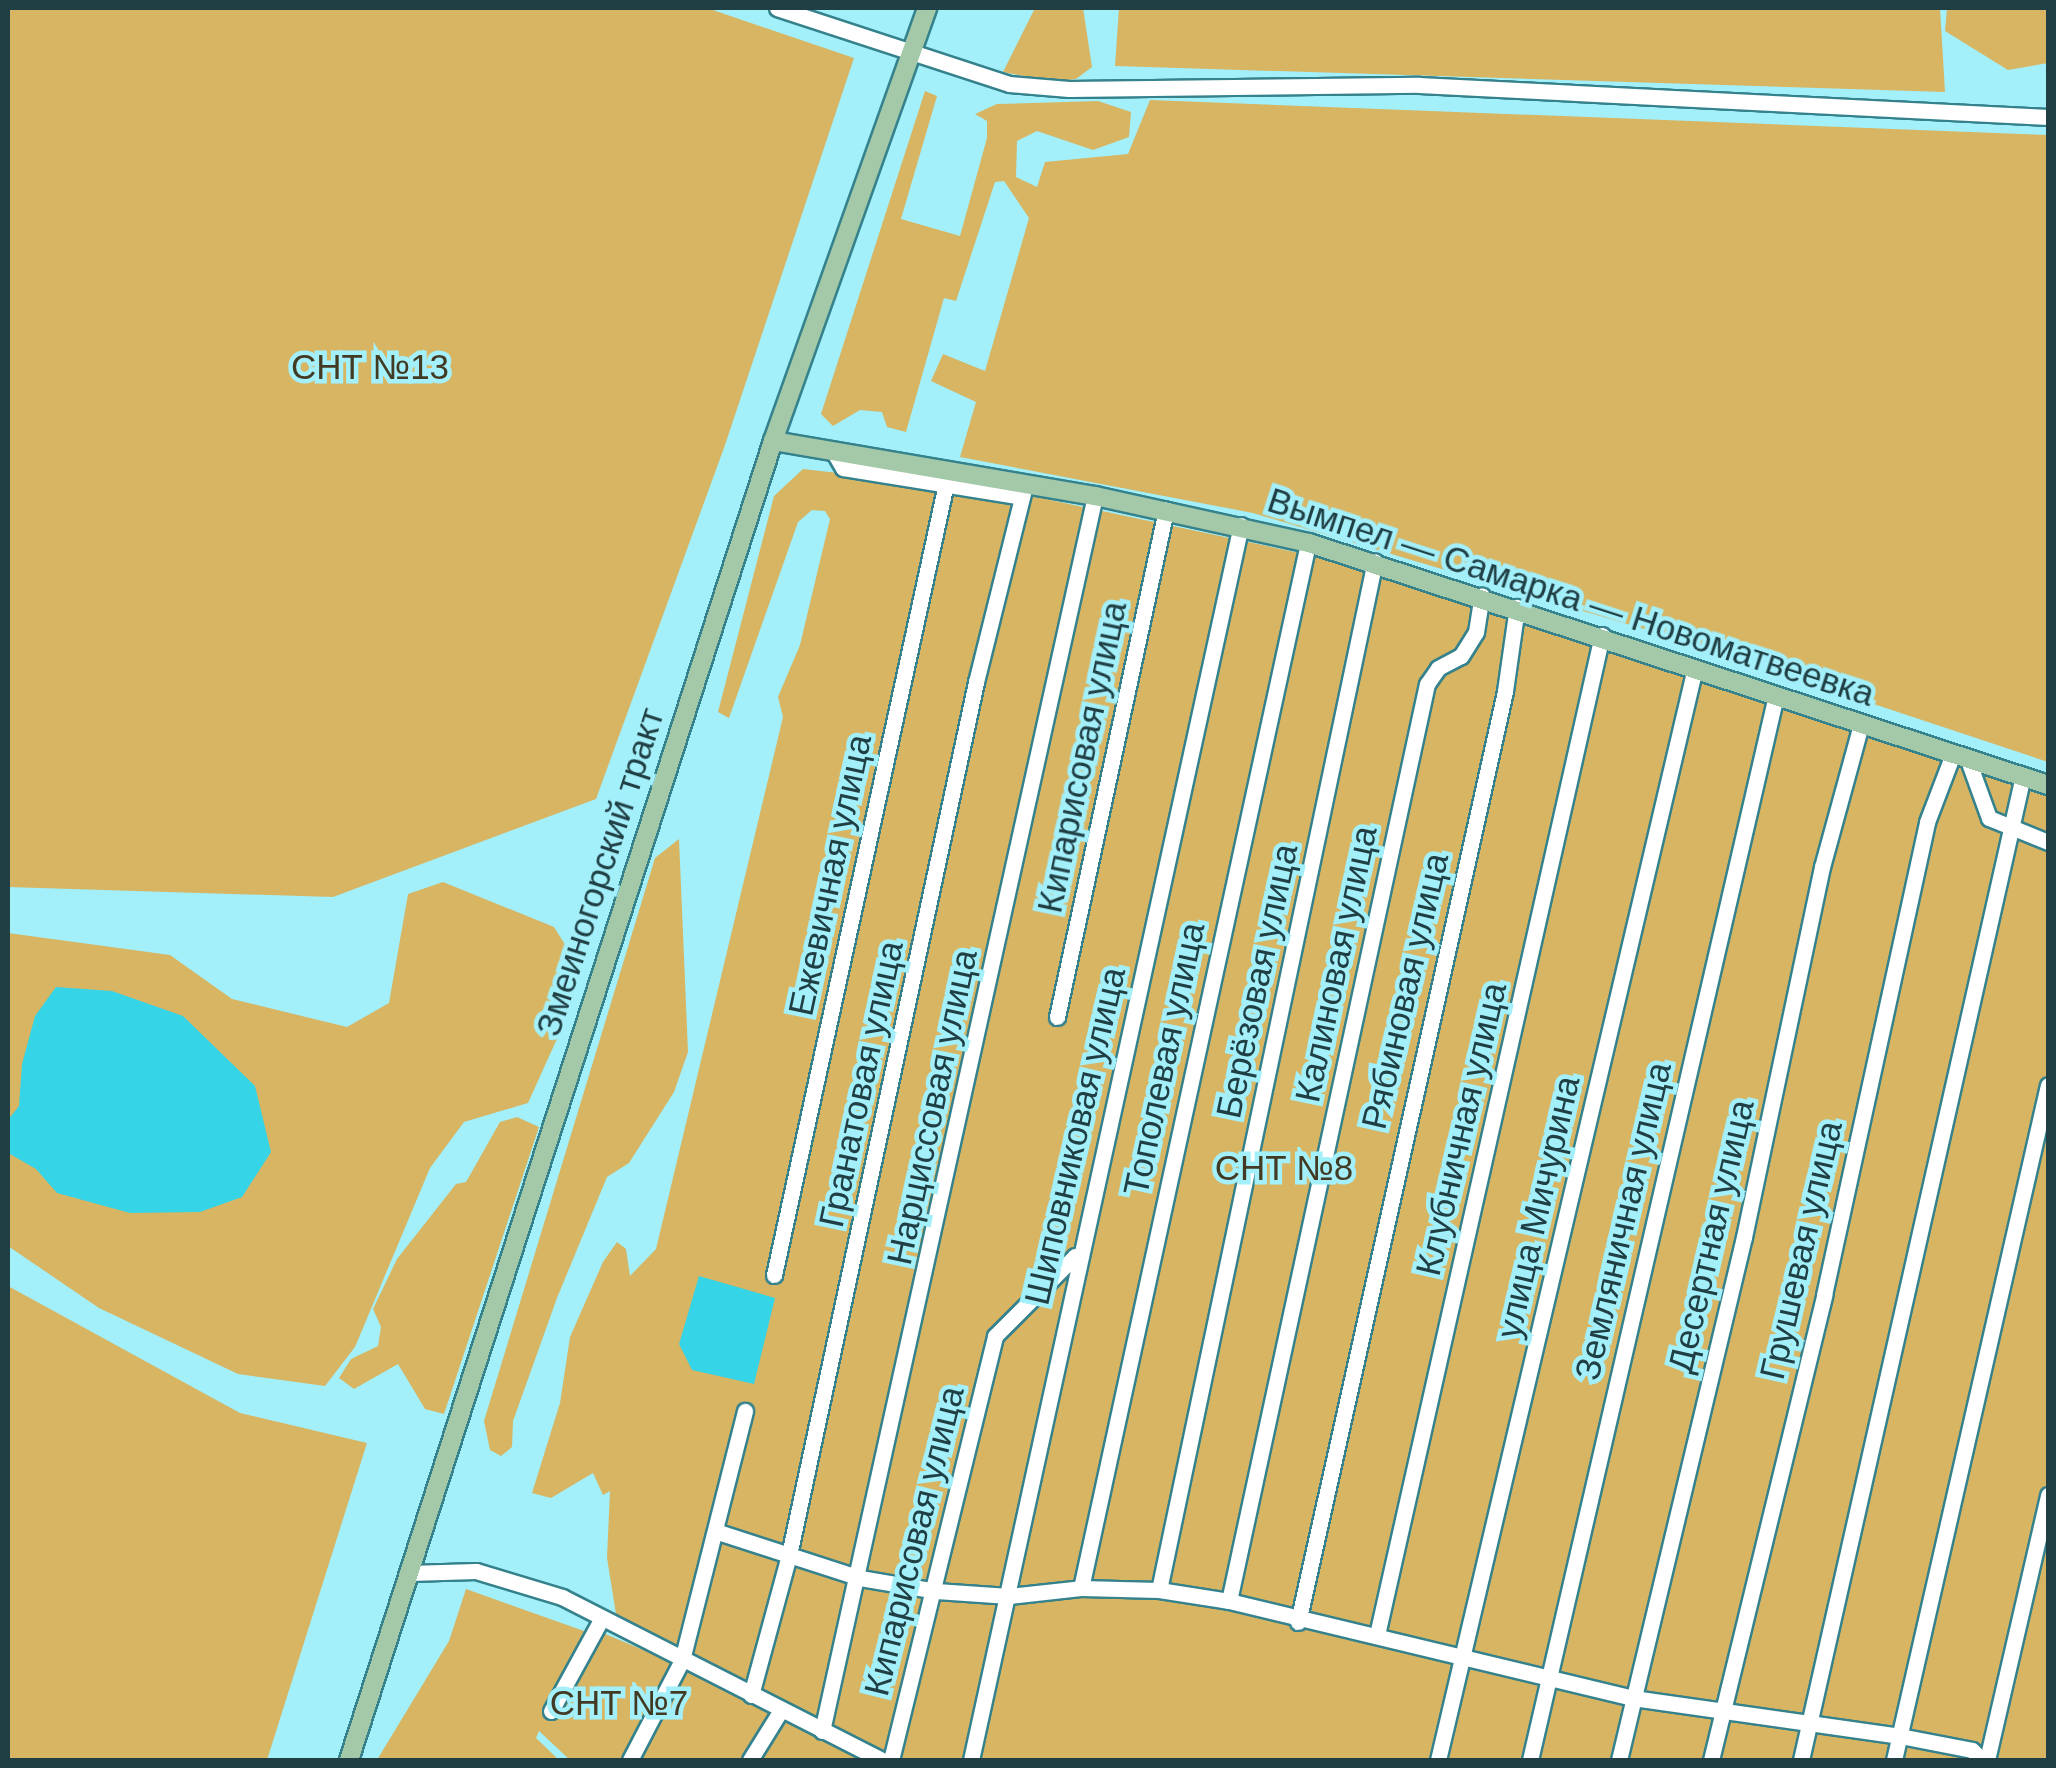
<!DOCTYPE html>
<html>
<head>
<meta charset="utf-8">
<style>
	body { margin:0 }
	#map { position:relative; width:2056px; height:1768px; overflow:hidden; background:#a3effa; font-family:Arial,sans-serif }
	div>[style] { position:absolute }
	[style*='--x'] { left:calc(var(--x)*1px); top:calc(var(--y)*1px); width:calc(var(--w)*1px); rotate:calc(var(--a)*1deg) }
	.green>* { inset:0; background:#d7b563 }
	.water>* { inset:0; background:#35d4e7 }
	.roads { filter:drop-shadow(2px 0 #35828c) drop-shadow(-2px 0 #35828c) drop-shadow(0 2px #35828c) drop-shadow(0 -2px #35828c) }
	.minor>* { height:15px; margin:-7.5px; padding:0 7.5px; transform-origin:7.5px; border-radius:7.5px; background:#fff }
	.major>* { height:18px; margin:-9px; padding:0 9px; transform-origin:9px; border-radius:9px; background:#a4c9a9 }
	span { translate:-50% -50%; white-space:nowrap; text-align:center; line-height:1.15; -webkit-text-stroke:9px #a3effa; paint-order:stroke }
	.park-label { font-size:35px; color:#433a23 }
	.street-label { font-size:35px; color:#203f44 }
	.frame { position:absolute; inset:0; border:10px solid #203f44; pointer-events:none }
</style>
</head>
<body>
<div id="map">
	<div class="green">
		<div style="clip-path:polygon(8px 8px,707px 8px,854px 58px,725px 445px,596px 799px,333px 897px,8px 887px)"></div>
		<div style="clip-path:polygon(1035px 8px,1083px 8px,1092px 67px,1076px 79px,1054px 82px,1003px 72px)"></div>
		<div style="clip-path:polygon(1119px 8px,1940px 8px,1945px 92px,1115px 66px)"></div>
		<div style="clip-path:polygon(1947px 8px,2048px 8px,2048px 63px,2008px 70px,1945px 31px)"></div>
		<div style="clip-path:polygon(925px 91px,937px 96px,901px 219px,960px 236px,987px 138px,987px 121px,975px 114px,997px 104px,1098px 101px,1131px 112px,1129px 137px,1093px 150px,1037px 131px,1017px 141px,1016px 177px,1037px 187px,1045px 162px,1128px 154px,1150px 100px,2048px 135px,2048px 762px,1681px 640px,1253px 513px,960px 457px,976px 402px,931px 381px,943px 354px,985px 371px,1029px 218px,1004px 181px,995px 182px,956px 301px,944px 298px,906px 432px,887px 427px,882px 412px,860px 410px,833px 426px,821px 414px)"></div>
		<div style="clip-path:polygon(803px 469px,1022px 494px,1347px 563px,2048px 797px,2048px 1760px,570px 1760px,539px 1731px,536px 1738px,559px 1760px,377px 1760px,449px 1641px,466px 1589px,584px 1631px,586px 1638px,591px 1628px,743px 1692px,616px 1614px,607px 1558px,610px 1491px,603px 1495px,593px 1473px,551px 1498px,532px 1493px,560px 1403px,570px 1337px,603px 1262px,617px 1242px,626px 1249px,630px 1276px,656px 1249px,783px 717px,778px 697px,800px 645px,830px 519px,825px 511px,812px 510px,798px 522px,729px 718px,718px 712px,774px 496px)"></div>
		<div style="clip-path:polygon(679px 839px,688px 1052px,674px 1092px,629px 1163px,607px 1177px,557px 1298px,513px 1421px,512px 1447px,501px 1456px,490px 1450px,484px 1421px,655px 858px)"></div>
		<div style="clip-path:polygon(443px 882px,554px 927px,571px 954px,570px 1010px,528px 1103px,464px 1122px,430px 1168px,355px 1347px,325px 1386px,238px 1374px,99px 1308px,8px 1246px,8px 933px,170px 955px,232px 999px,347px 1027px,389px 1003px,408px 894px)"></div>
		<div style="clip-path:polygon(517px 1117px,539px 1127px,444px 1414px,425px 1409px,398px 1364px,354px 1389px,339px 1378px,351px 1359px,378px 1346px,381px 1327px,373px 1309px,397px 1259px,456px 1184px,466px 1182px,500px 1122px)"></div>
		<div style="clip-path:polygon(8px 1286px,240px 1413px,367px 1443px,267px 1760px,8px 1760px)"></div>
	</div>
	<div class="water">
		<div style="clip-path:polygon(56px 987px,112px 991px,183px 1016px,255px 1086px,271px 1152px,242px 1197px,200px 1212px,130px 1213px,57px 1193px,36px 1169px,10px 1154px,8px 1120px,19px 1106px,22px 1064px,35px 1016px)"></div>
		<div style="clip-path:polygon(699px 1276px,775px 1298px,754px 1384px,692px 1370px,679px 1344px)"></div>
	</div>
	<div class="roads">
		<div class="minor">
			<div style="--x:777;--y:8;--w:244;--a:18.1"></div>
			<div style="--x:1009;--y:84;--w:60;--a:4.8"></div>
			<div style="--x:1069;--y:89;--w:350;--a:-0.7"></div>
			<div style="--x:1419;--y:85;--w:630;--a:2.91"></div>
			<div style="--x:836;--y:456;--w:14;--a:60"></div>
			<div style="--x:843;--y:468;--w:181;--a:9.2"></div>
			<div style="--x:1968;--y:760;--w:62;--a:70.1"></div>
			<div style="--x:1989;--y:818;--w:64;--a:22.1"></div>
			<div style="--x:1057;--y:1017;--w:519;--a:-77.87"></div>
			<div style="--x:774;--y:1275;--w:805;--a:-77.74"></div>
			<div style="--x:718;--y:1532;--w:149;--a:17.9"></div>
			<div style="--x:860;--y:1578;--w:77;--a:9.7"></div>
			<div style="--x:936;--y:1591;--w:73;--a:3.9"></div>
			<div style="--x:1009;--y:1596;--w:72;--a:-6.3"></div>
			<div style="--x:1081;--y:1588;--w:78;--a:1.5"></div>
			<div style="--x:1159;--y:1590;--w:71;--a:8.9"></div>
			<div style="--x:1229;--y:1601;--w:415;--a:13.5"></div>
			<div style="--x:1633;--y:1698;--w:270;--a:8.1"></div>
			<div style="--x:1900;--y:1736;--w:73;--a:11"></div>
			<div style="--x:1972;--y:1750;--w:14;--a:45"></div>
			<div style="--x:409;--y:1573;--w:67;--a:-1.7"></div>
			<div style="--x:476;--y:1571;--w:90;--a:16.8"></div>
			<div style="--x:562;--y:1597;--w:359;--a:27"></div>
			<div style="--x:1081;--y:1588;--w:1069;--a:-77.74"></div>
			<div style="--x:1159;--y:1590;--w:1051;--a:-78.15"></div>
			<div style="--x:1229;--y:1601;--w:938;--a:-77.82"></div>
			<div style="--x:1427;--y:684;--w:19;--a:-55"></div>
			<div style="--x:1438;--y:668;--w:26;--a:-28"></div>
			<div style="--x:1461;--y:656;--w:28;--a:-58"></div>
			<div style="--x:1476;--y:632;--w:37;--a:-81"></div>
			<div style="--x:1298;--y:1622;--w:954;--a:-77.46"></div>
			<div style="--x:1505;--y:691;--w:85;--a:-81.9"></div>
			<div style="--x:1377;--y:1635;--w:1025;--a:-77.32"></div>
			<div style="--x:751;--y:1695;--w:145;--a:-74.8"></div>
			<div style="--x:789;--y:1555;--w:893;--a:-77.91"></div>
			<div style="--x:976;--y:682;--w:202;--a:-76"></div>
			<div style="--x:551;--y:1711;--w:106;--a:-61.3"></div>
			<div style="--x:822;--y:1731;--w:1265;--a:-77.54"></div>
			<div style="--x:630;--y:1760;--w:113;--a:-62.5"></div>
			<div style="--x:682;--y:1660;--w:257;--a:-75.8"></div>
			<div style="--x:750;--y:1760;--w:59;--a:-58.2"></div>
			<div style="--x:891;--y:1760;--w:437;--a:-76.2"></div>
			<div style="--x:995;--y:1336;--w:113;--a:-45"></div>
			<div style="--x:971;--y:1760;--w:1264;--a:-77.67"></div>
			<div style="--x:1438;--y:1760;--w:1122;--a:-76.76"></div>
			<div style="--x:1530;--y:1760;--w:1093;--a:-76.99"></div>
			<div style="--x:1619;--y:1760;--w:538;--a:-76.56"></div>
			<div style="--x:1744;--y:1237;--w:378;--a:-78.1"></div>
			<div style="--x:1822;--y:867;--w:148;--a:-74.7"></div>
			<div style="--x:1711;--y:1760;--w:479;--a:-76.3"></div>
			<div style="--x:1824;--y:1295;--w:484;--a:-77.7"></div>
			<div style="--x:1927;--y:822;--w:73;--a:-69.1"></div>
			<div style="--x:1801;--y:1760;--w:1009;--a:-77.29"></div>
			<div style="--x:1894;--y:1760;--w:692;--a:-77.15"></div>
			<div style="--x:1987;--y:1760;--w:272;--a:-77"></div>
		</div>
		<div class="major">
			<div style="--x:773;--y:441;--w:327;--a:9.7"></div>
			<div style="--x:1095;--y:496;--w:219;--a:12.4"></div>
			<div style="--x:1309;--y:543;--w:778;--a:18.13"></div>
			<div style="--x:349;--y:1760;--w:1385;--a:-72.18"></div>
			<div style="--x:773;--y:441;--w:460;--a:-70.4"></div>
		</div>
	</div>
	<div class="park-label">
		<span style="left:370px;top:367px">СНТ №13</span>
		<span style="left:1284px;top:1168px">СНТ №8</span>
		<span style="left:619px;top:1703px">СНТ №7</span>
	</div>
	<div class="street-label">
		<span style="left:1571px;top:597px;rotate:18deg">Вымпел — Самарка — Новоматвеевка</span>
		<span style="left:1082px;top:757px;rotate:-78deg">Кипарисовая улица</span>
		<span style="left:600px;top:872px;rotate:-72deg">Змеиногорский тракт</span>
		<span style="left:830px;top:875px;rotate:-78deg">Ежевичная улица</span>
		<span style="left:1336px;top:964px;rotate:-78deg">Калиновая улица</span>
		<span style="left:1257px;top:981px;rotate:-78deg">Берёзовая улица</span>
		<span style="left:1405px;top:991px;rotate:-77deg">Рябиновая улица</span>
		<span style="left:1164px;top:1059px;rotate:-78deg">Тополевая улица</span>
		<span style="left:861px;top:1084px;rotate:-78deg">Гранатовая улица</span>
		<span style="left:932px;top:1107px;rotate:-78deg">Нарциссовая улица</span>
		<span style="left:1461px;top:1129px;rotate:-77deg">Клубничная улица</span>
		<span style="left:1075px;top:1136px;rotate:-77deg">Шиповниковая улица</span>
		<span style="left:1538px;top:1207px;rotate:-77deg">улица Мичурина</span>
		<span style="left:1623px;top:1221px;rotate:-77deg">Земляничная улица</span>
		<span style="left:1711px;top:1236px;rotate:-77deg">Десертная улица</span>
		<span style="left:1801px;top:1250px;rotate:-77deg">Грушевая улица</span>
		<span style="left:914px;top:1541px;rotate:-76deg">Кипарисовая улица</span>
	</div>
	<div class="frame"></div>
</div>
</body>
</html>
